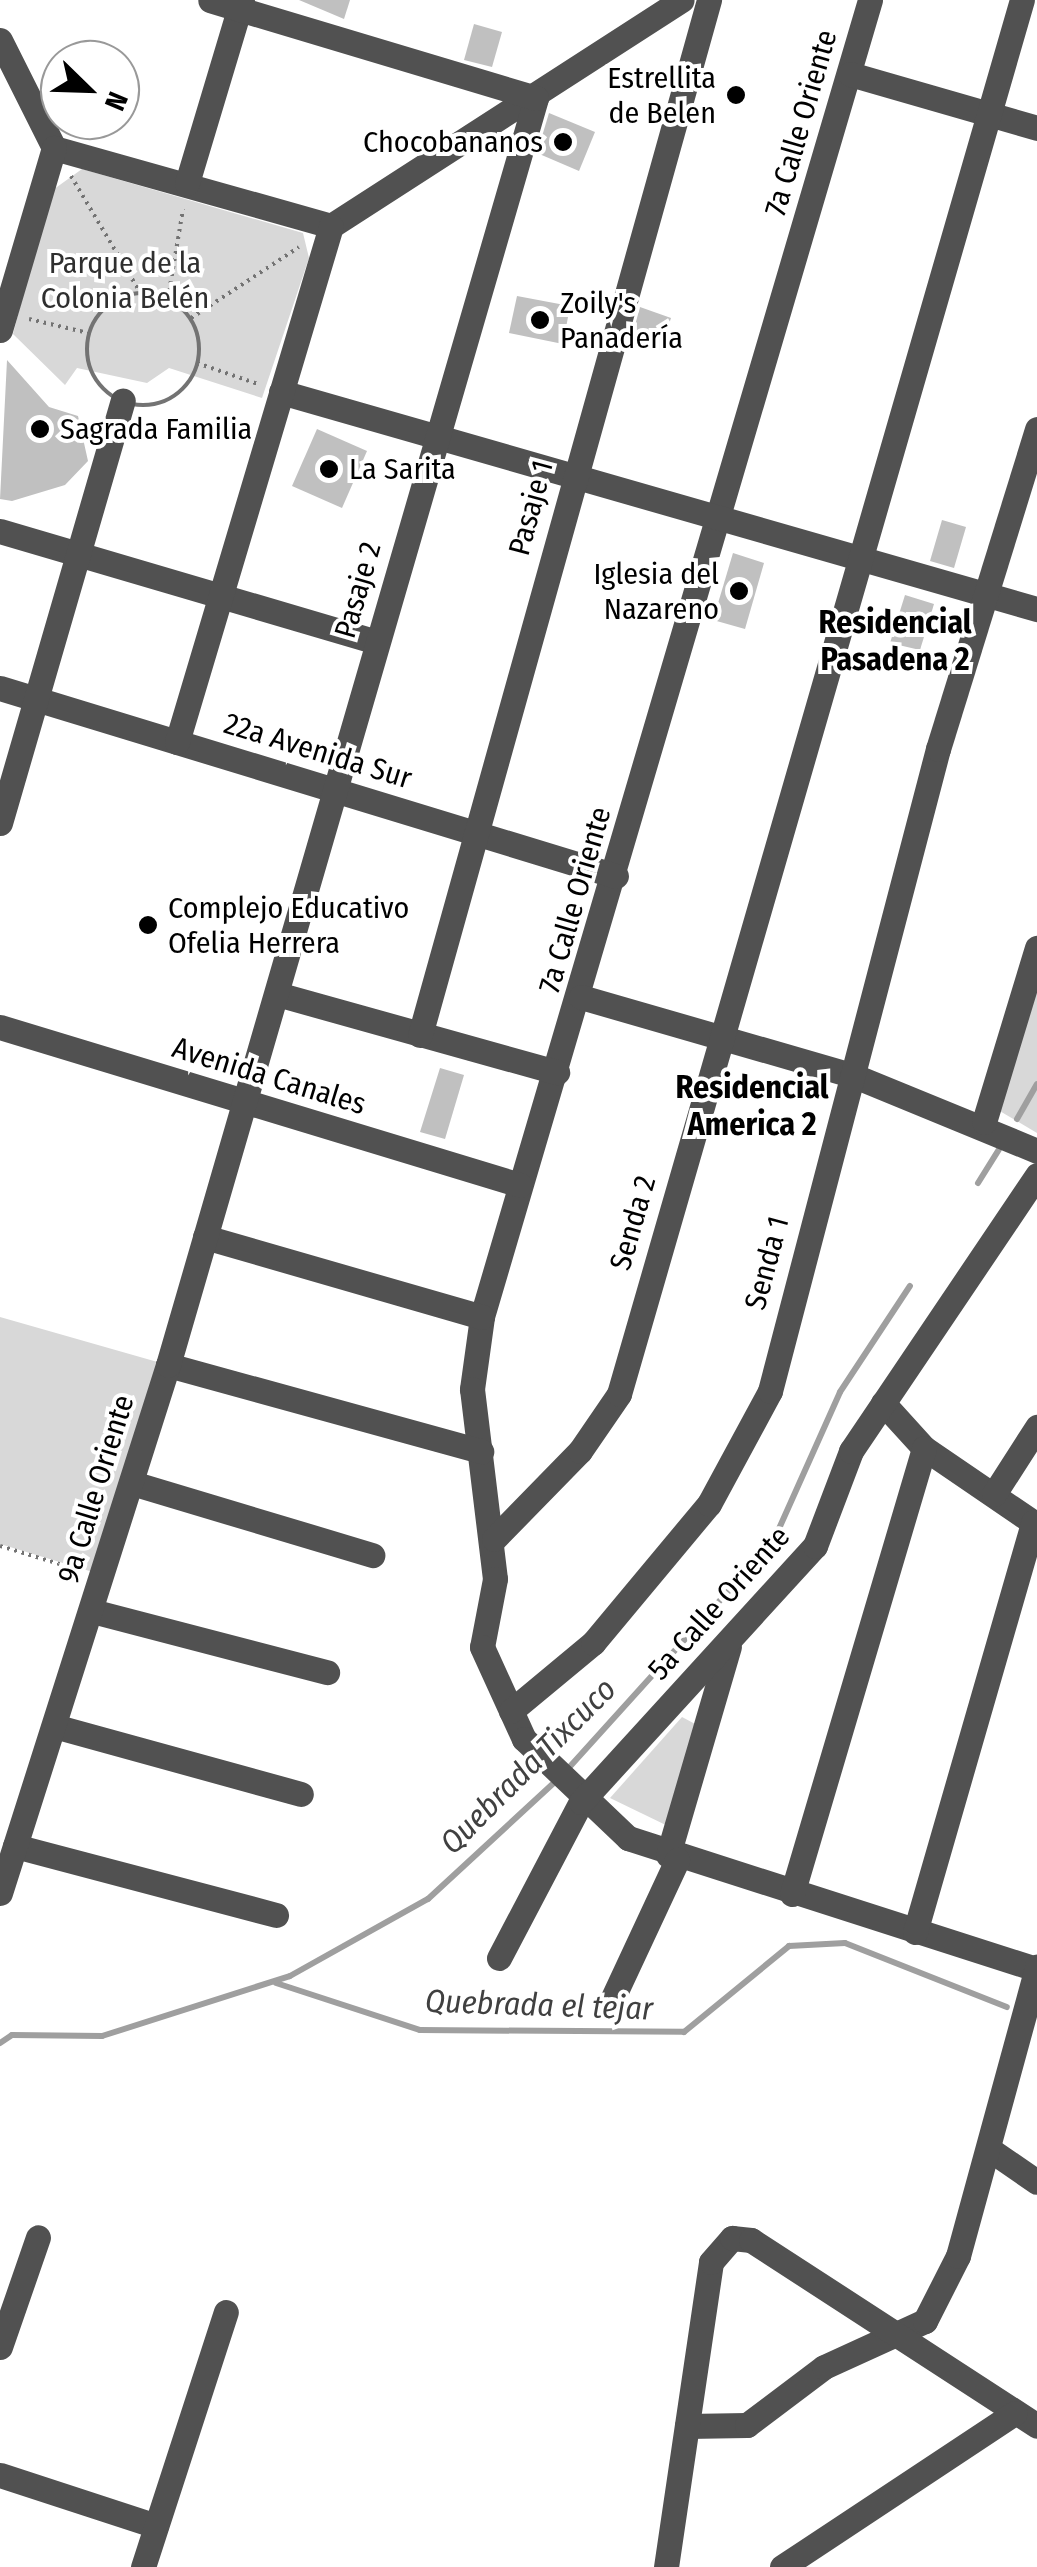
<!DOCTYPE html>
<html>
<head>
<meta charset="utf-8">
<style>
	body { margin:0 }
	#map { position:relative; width:1037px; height:2567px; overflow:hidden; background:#fff; font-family:"Fira Sans Condensed",sans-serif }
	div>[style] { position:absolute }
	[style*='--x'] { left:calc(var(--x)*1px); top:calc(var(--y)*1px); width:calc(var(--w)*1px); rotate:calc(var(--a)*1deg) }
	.green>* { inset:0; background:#d8d8d8 }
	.stream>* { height:6px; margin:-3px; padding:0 3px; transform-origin:3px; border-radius:3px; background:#9f9f9f }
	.building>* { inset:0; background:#c0c0c0 }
	.path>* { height:4px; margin-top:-2px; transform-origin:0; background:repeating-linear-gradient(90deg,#737373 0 2.5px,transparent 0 7.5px) }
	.path>.ring { margin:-2px; padding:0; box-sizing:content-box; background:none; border:4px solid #737373; border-radius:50% }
	.minor>* { height:25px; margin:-12.5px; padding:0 12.5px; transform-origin:12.5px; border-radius:12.5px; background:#515151 }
	.dots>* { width:28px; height:28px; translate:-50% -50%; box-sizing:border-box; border:5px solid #fff; border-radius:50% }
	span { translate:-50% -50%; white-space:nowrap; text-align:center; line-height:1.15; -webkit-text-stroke:8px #fff; paint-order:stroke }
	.poi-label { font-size:30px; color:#000 }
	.right { translate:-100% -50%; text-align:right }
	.left { translate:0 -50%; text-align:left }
	.street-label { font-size:30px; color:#000 }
	.park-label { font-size:30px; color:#2f2f2f }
	.neighbourhood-label { font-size:32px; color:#000; font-weight:700 }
	.water-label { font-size:32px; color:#404040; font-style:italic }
	.north { position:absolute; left:40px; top:40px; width:100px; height:100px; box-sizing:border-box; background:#fff; border:2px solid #999; border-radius:50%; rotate:113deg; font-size:28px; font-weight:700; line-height:40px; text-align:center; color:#000 }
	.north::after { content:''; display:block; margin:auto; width:35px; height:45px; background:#000; clip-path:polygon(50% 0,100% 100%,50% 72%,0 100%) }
</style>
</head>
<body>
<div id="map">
	<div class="green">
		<div style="clip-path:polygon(82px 169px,303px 233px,309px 258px,262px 398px,169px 368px,147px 383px,77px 368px,65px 385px,13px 334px,50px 192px)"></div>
		<div style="clip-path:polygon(1037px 981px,1037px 1133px,998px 1110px)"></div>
		<div style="clip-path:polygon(0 1317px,168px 1365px,106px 1576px,0 1544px)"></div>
		<div style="clip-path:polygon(682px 1717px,697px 1725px,674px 1829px,610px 1798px)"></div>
	</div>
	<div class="stream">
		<div style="--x:1017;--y:1119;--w:40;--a:-60.3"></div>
		<div style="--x:978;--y:1183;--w:39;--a:-58"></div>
		<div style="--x:565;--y:1772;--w:310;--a:-47.9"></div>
		<div style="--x:773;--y:1542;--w:164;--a:-65.9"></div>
		<div style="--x:840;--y:1392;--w:127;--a:-56.6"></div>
		<div style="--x:276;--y:1983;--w:151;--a:18.1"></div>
		<div style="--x:420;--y:2030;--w:264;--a:0.4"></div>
		<div style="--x:684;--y:2032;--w:136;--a:-39.3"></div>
		<div style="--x:789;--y:1946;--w:56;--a:-3.1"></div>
		<div style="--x:845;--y:1943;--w:174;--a:21.6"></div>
		<div style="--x:0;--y:2043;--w:14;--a:-34"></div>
		<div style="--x:12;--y:2035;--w:90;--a:0.6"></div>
		<div style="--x:102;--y:2036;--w:197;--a:-17.7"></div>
		<div style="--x:290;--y:1976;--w:158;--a:-29.2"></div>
		<div style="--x:428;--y:1899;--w:174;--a:-42.7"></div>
	</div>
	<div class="building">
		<div style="clip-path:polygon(299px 0,350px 0,344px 19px)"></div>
		<div style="clip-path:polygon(474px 24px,502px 32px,492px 67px,464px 60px)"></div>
		<div style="clip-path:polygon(549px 113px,595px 132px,579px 171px,537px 153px)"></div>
		<div style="clip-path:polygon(517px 296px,570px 306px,563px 344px,509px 333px)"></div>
		<div style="clip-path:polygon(640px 307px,671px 318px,660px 350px,631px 340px)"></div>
		<div style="clip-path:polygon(7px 360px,49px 407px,78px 416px,88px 461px,65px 485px,12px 501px,0 499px)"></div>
		<div style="clip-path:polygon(317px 429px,367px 451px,342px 508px,292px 486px)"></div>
		<div style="clip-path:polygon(942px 520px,966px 527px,954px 568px,930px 561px)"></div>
		<div style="clip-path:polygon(733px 553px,764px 563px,745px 629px,713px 620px)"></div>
		<div style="clip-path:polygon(905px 595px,934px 604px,920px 650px,890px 643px)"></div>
		<div style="clip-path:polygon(440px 1068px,464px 1075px,445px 1139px,420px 1132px)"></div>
	</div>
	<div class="path">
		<div style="--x:71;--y:176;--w:135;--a:59.3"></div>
		<div class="ring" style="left:87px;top:293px;width:108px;height:108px"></div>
		<div style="--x:168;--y:298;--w:90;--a:-80.4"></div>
		<div style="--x:191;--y:318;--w:129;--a:-33.3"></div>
		<div style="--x:29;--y:319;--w:61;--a:13.3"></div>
		<div style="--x:197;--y:363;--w:65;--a:19"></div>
		<div style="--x:0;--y:1546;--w:83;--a:16.9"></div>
	</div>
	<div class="minor">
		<div style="--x:870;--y:0;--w:1373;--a:106.42"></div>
		<div style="--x:482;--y:1317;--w:73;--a:97.9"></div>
		<div style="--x:472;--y:1389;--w:191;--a:83.1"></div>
		<div style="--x:495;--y:1579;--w:69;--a:100.8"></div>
		<div style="--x:482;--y:1647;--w:101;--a:65.5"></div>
		<div style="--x:524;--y:1739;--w:144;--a:43.6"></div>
		<div style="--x:628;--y:1838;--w:429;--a:17.8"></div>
		<div style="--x:0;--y:40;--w:121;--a:63.4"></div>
		<div style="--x:850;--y:74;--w:195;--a:16.1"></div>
		<div style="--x:54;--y:148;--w:288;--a:15.7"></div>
		<div style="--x:187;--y:183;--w:191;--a:-73.3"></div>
		<div style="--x:331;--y:226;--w:417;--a:-32.8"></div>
		<div style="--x:0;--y:330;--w:190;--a:-73.5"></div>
		<div style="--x:281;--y:392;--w:787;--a:16.02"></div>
		<div style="--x:0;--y:531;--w:392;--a:16.4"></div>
		<div style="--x:0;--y:688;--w:644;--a:16.97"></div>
		<div style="--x:177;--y:742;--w:538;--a:-73.38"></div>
		<div style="--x:0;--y:823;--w:440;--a:-73.8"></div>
		<div style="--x:277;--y:994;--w:291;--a:15.6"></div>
		<div style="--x:581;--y:997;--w:282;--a:16.1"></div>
		<div style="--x:852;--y:1075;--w:200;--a:22.3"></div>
		<div style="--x:0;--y:1027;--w:543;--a:16.9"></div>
		<div style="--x:420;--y:1035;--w:1075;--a:-74.4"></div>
		<div style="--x:984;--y:1122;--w:182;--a:-73.1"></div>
		<div style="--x:205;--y:1237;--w:288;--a:16.1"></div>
		<div style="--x:168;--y:1365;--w:325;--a:15.4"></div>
		<div style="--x:883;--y:1403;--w:61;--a:47.7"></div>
		<div style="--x:924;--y:1448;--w:137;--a:34.3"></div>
		<div style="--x:132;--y:1483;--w:251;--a:16.7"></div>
		<div style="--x:994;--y:1494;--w:80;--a:-57.3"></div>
		<div style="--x:494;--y:1539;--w:123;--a:-45.7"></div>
		<div style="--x:580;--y:1451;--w:69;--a:-55.6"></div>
		<div style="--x:619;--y:1394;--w:1451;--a:-73.88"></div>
		<div style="--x:92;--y:1611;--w:243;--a:14.6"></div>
		<div style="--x:511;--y:1711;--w:107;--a:-39.7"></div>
		<div style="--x:593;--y:1643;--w:181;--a:-50.2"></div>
		<div style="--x:709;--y:1504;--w:128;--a:-61.6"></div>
		<div style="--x:770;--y:1391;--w:664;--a:-75.34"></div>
		<div style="--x:938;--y:749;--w:335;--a:-72.8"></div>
		<div style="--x:54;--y:1726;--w:256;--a:15.4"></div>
		<div style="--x:15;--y:1846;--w:270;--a:14.8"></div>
		<div style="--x:668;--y:1855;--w:217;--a:-73.7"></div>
		<div style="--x:0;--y:1893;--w:554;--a:-72.35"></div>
		<div style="--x:168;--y:1365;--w:1319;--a:-73.8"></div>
		<div style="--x:536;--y:98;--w:340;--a:-163.3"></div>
		<div style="--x:792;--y:1894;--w:465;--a:-73.5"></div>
		<div style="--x:915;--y:1932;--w:427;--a:-73.9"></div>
		<div style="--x:499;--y:1958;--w:176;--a:-62.3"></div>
		<div style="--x:581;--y:1802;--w:347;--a:-47.6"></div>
		<div style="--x:815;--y:1546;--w:102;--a:-69.2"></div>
		<div style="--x:851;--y:1451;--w:333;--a:-56"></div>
		<div style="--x:610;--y:2004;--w:159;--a:-65"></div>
		<div style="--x:989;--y:2149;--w:58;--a:34.5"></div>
		<div style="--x:0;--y:2347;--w:116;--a:-70.9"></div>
		<div style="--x:687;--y:2426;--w:60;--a:-1"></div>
		<div style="--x:747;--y:2425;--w:96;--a:-37"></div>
		<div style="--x:824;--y:2367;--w:111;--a:-24.5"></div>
		<div style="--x:925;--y:2321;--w:73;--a:-63.1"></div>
		<div style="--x:958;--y:2256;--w:300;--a:-74.7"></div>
		<div style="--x:0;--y:2475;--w:164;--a:18.1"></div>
		<div style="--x:143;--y:2567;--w:268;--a:-72"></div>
		<div style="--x:666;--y:2567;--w:308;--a:-81.6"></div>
		<div style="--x:711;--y:2262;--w:32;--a:-49"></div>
		<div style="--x:732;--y:2238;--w:19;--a:6"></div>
		<div style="--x:751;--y:2240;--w:341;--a:33"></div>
		<div style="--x:782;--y:2567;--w:279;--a:-33.5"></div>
	</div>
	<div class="dots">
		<div style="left:736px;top:95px;background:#000"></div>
		<div style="left:563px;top:142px;background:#000"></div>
		<div style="left:540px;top:320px;background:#000"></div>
		<div style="left:40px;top:429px;background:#000"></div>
		<div style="left:329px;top:469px;background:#000"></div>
		<div style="left:739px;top:591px;background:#000"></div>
		<div style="left:148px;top:925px;background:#000"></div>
	</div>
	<div class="poi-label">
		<span class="right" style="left:716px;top:95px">Estrellita<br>de Belen</span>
		<span class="right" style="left:543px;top:142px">Chocobananos</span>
		<span class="left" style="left:560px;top:320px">Zoily's<br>Panadería</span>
		<span class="left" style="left:60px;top:429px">Sagrada Familia</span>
		<span class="left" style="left:349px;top:469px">La Sarita</span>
		<span class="right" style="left:719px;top:591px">Iglesia del<br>Nazareno</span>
		<span class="left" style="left:168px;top:925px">Complejo Educativo<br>Ofelia Herrera</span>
	</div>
	<div class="street-label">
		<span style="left:801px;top:123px;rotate:-74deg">7a Calle Oriente</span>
		<span style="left:531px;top:508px;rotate:-75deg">Pasaje 1</span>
		<span style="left:358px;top:590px;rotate:-74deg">Pasaje 2</span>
		<span style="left:318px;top:751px;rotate:17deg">22a Avenida Sur</span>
		<span style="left:575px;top:900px;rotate:-74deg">7a Calle Oriente</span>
		<span style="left:269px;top:1076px;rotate:17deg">Avenida Canales</span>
		<span style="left:633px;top:1223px;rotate:-74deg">Senda 2</span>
		<span style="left:767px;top:1263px;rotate:-75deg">Senda 1</span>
		<span style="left:96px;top:1489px;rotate:-73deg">9a Calle Oriente</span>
		<span style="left:719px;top:1603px;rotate:-48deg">5a Calle Oriente</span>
	</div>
	<div class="park-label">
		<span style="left:125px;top:280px">Parque de la<br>Colonia Belén</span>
	</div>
	<div class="neighbourhood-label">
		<span style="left:895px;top:641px">Residencial<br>Pasadena 2</span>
		<span style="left:752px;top:1106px">Residencial<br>America 2</span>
	</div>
	<div class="water-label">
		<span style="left:528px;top:1766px;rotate:-45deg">Quebrada Tixcuco</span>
		<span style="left:539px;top:2005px;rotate:2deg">Quebrada el tejar</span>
	</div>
	<div class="north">N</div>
</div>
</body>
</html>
